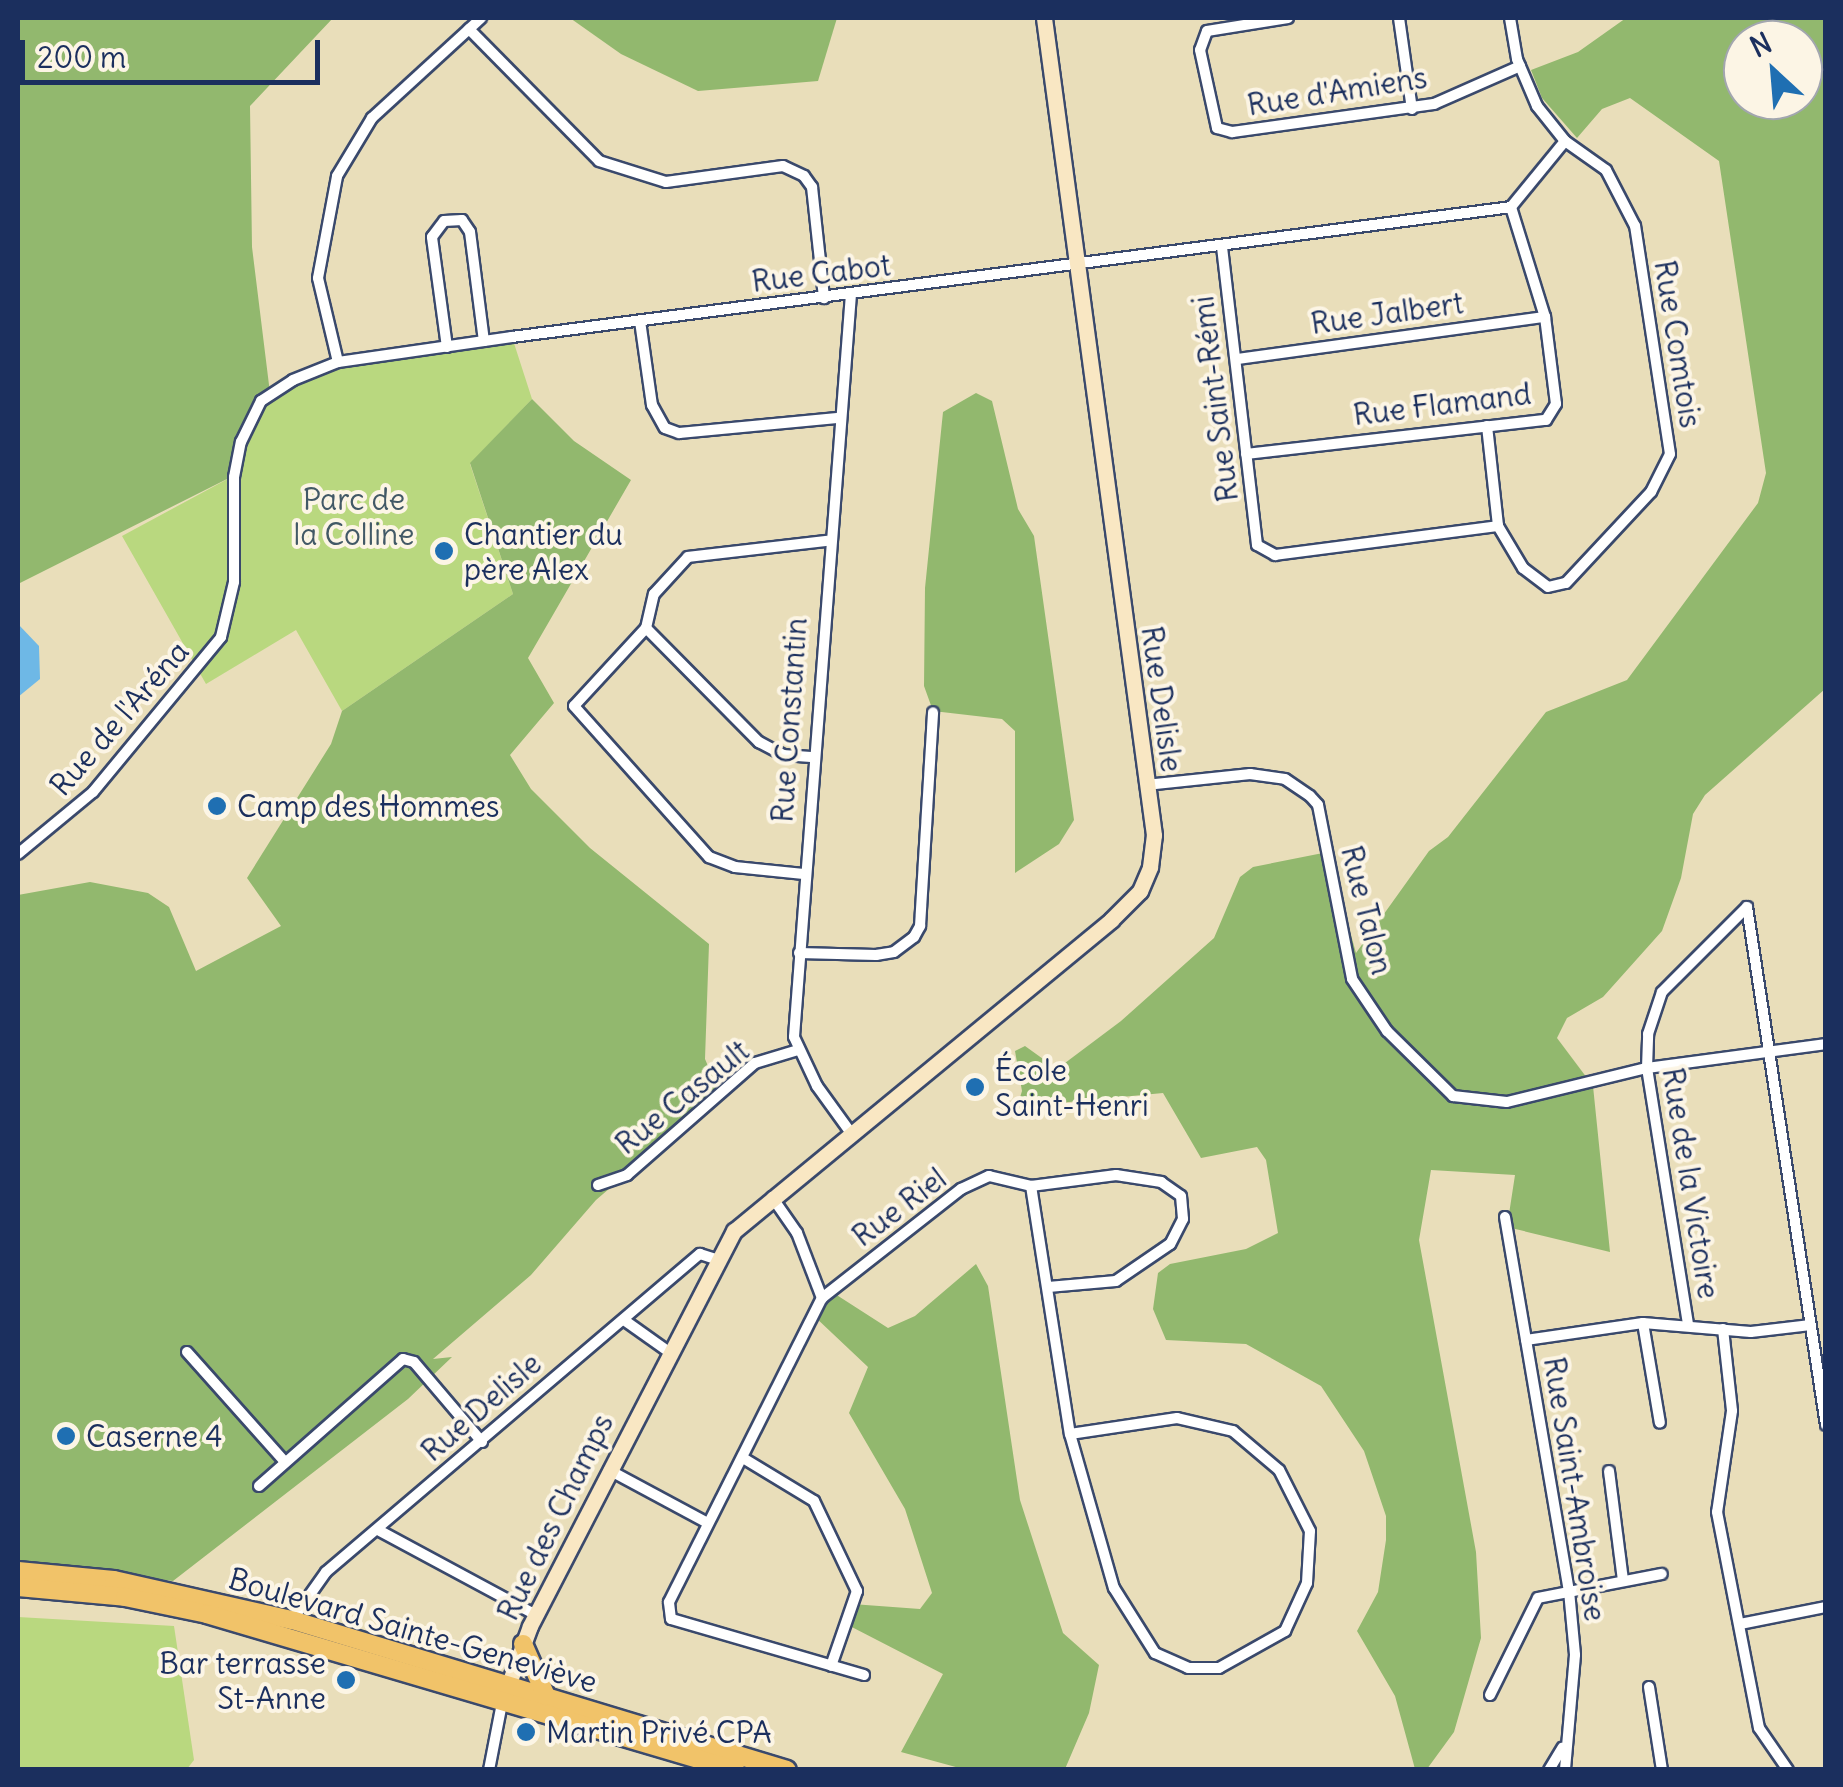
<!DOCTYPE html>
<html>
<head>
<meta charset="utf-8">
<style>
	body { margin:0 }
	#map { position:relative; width:1843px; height:1787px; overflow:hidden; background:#e9deba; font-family:Delius,sans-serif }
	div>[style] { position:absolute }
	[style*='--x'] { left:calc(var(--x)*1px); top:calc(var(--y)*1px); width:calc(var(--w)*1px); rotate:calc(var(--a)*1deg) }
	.green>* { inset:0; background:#b9d87f }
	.forest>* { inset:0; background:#92b86e }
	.water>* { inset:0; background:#6eb8e6 }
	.roads { filter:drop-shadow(2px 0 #3a496c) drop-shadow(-2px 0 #3a496c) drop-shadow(0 2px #3a496c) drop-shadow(0 -2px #3a496c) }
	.street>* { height:10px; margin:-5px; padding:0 5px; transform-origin:5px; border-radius:5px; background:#fff }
	.secondary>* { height:15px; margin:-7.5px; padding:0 7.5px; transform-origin:7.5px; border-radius:7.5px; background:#f9e7c3 }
	.primary>* { height:18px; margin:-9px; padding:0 9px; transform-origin:9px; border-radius:9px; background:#f1c369 }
	.dots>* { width:28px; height:28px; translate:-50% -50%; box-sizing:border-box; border:5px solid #fcf5e5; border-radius:50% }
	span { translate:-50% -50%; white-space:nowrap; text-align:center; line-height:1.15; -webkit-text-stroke:8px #fcf5e5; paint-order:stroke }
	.street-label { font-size:30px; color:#1b2f5e }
	.park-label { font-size:30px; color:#425966 }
	.poi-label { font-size:30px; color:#1b2f5e }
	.left { translate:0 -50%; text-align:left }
	.right { translate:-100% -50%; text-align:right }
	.frame { position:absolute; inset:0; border:20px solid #1b2f5e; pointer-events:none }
	.north { position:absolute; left:1723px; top:20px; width:100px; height:100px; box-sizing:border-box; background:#fcf5e5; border:2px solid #a2a6af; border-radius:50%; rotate:334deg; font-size:28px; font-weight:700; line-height:40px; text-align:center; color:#1b2f5e }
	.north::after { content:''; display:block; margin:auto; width:35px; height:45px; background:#1f6fb2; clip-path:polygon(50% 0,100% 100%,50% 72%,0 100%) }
	.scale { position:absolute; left:20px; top:40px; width:300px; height:45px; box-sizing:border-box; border:5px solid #1b2f5e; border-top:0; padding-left:12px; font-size:30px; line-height:35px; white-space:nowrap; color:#1b2f5e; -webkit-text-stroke:8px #fcf5e5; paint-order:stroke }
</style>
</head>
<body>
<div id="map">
	<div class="green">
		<div style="clip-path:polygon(512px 337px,532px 399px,470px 464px,513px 594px,342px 711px,296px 630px,206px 684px,122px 536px,235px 475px,252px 412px,270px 393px,338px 362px)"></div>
		<div style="clip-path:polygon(18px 1617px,174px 1626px,194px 1760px,187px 1769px,18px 1769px)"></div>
	</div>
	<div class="forest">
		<div style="clip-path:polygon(18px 18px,333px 18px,250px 106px,252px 247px,270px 393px,252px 413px,235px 475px,18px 584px)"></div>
		<div style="clip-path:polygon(570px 18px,837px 18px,818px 81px,698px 91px,621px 54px)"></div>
		<div style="clip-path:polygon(evenodd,1626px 18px,1825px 18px,1825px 689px,1705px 795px,1693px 814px,1681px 878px,1662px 931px,1603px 997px,1567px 1018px,1557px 1038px,1593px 1086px,1610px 1252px,1507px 1227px,1515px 1175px,1431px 1170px,1419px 1240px,1476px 1552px,1481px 1638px,1454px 1732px,1427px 1769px,1415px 1769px,1395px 1696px,1357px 1631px,1378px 1592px,1386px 1540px,1386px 1516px,1364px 1451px,1321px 1386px,1246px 1344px,1166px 1340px,1153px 1309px,1158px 1273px,1170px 1264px,1246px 1249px,1278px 1233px,1266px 1160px,1257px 1147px,1201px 1158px,1163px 1093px,1017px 1107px,1022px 1091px,1015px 1051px,1025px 1046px,1057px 1069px,1121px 1021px,1214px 938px,1240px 877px,1253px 867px,1328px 852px,1356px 953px,1429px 851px,1448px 837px,1546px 712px,1627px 680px,1758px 503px,1766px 473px,1719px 161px,1630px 98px,1602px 109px,1577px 138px,1542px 98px,1531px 70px,1578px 52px,1626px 18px,1743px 40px,1803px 40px,1803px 100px,1743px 100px,1743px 40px)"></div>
		<div style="clip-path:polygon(976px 393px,992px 401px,1018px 509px,1034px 536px,1074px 820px,1059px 844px,1015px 873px,1015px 731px,1002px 719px,933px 711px,924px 686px,925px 588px,943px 412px)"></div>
		<div style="clip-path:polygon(532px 399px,574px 441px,631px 480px,528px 658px,554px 703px,510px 755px,531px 789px,590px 848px,709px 944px,705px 1059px,720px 1094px,596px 1200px,531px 1275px,433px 1359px,452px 1357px,408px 1399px,173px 1581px,18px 1562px,18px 895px,90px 882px,148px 893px,169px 907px,196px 971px,281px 926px,247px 878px,331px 744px,342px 711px,513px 594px,470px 463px)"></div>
		<div style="clip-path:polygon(976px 1264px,988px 1286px,1020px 1500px,1063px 1633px,1099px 1665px,1089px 1713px,1065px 1769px,963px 1769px,901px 1752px,943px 1674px,844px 1623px,852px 1604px,920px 1609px,932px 1593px,905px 1509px,849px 1413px,868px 1367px,814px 1316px,832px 1292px,888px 1328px,915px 1316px)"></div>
	</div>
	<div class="water">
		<div style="clip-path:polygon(18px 624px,39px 646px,40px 679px,18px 697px)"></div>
	</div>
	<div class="roads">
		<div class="street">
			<div style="--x:1288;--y:18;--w:82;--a:170.9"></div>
			<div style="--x:1207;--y:31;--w:20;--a:110"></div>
			<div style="--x:1200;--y:50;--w:80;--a:77.7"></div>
			<div style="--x:1217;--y:128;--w:16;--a:15"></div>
			<div style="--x:1232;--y:132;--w:204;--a:-7.9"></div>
			<div style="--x:1434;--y:104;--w:94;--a:-23.8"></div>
			<div style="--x:1399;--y:18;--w:92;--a:81.9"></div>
			<div style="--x:469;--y:29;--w:185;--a:45.4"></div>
			<div style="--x:599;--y:161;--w:70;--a:17.4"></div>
			<div style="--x:666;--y:182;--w:118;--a:-7.8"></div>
			<div style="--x:783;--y:166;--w:23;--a:25"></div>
			<div style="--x:804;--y:176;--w:14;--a:54"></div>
			<div style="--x:812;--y:187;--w:112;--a:83.8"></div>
			<div style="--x:1511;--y:207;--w:85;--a:-50.7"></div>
			<div style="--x:1222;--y:247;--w:300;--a:83.3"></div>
			<div style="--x:1257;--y:545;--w:21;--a:29"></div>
			<div style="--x:1275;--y:555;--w:225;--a:-7.4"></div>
			<div style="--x:851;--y:294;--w:745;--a:94.39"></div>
			<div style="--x:794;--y:1037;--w:54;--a:64.9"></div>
			<div style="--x:817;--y:1086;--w:58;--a:54.1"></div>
			<div style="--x:640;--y:321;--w:85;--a:81.9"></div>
			<div style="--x:652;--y:405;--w:26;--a:61"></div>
			<div style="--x:665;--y:428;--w:15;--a:20"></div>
			<div style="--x:679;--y:433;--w:159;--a:-5.4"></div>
			<div style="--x:447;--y:347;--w:111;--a:-97.8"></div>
			<div style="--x:432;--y:237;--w:20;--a:-53"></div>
			<div style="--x:444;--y:221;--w:18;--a:-3"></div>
			<div style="--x:462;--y:220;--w:14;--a:56"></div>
			<div style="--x:470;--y:232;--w:110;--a:82.7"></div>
			<div style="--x:1237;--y:359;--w:311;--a:-7.8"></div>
			<div style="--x:338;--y:362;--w:86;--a:-103.4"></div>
			<div style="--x:318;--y:278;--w:104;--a:-79.4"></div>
			<div style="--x:337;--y:176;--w:68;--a:-58.9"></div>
			<div style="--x:372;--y:118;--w:148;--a:-42.5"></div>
			<div style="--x:1487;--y:426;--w:101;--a:83.7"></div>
			<div style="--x:1498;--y:526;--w:49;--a:59.2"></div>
			<div style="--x:1523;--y:568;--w:31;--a:37"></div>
			<div style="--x:1548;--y:587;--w:18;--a:-13"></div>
			<div style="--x:1566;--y:583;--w:125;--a:-47"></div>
			<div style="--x:1651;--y:492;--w:42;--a:-63.4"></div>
			<div style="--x:1670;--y:454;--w:231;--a:-98.7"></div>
			<div style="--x:1635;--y:226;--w:63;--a:-117.4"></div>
			<div style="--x:1606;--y:170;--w:50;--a:-144.7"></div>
			<div style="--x:1565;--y:141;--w:45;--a:-128.7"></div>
			<div style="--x:1537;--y:106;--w:51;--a:-113.1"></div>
			<div style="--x:1517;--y:59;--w:42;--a:-99.7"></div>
			<div style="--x:1246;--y:454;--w:302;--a:-6.5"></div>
			<div style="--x:1546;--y:420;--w:19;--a:-58"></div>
			<div style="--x:1556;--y:404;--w:88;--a:-97.2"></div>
			<div style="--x:1545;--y:317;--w:115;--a:-107.2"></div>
			<div style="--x:646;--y:628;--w:106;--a:132.7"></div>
			<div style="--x:574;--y:706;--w:203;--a:48.2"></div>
			<div style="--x:709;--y:857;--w:28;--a:21"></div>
			<div style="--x:735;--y:867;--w:69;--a:5.8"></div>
			<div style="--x:646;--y:628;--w:35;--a:-77"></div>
			<div style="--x:654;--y:594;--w:50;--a:-47.4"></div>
			<div style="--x:688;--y:557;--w:140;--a:-6.6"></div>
			<div style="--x:646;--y:628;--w:161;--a:45.3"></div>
			<div style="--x:759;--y:742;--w:27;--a:28"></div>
			<div style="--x:783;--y:755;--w:28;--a:4"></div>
			<div style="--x:1146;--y:785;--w:105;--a:-6"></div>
			<div style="--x:1250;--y:774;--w:35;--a:8"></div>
			<div style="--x:1285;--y:779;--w:30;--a:34"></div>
			<div style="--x:1310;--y:796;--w:12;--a:48"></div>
			<div style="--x:1318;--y:805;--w:177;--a:78.9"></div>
			<div style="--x:1352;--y:979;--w:63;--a:56.1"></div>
			<div style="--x:1387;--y:1031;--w:93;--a:44.6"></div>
			<div style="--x:1453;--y:1096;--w:54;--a:6.3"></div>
			<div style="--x:1507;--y:1102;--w:144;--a:-13.7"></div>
			<div style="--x:1647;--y:1068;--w:181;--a:-7.6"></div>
			<div style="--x:18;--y:854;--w:97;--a:-39.6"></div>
			<div style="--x:93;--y:792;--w:201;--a:-50.4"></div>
			<div style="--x:221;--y:637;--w:57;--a:-76.7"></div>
			<div style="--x:234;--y:582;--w:105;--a:-90"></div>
			<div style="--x:234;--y:477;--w:36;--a:-79"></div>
			<div style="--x:241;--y:442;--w:46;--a:-64"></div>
			<div style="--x:261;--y:401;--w:38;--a:-33"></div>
			<div style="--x:293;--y:380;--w:48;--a:-21.8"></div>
			<div style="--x:338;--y:362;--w:176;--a:-8.2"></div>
			<div style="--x:512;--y:337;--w:1007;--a:-7.41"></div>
			<div style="--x:1747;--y:907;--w:524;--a:81.33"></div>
			<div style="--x:799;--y:953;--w:77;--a:1.5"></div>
			<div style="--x:876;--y:955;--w:18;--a:-9"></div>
			<div style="--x:894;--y:952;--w:25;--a:-37"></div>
			<div style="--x:914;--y:937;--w:13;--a:-61"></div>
			<div style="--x:920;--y:926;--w:214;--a:-86.5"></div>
			<div style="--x:598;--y:1185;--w:31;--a:-19"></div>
			<div style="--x:627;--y:1175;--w:170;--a:-41.2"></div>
			<div style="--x:755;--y:1063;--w:45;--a:-16.8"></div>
			<div style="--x:1031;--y:1186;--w:251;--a:81.1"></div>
			<div style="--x:1070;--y:1434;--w:160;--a:74.1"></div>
			<div style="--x:1114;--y:1588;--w:77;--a:57.8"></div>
			<div style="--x:1155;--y:1653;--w:36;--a:24"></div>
			<div style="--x:1188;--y:1668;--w:31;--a:0"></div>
			<div style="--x:1219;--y:1668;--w:76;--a:-29.3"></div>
			<div style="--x:1285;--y:1631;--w:53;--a:-65.4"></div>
			<div style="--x:1307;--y:1583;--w:52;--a:-86.7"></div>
			<div style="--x:1310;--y:1531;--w:68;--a:-116.9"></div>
			<div style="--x:1279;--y:1470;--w:60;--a:-139.7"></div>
			<div style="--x:1233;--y:1431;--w:57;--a:-166.9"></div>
			<div style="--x:1177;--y:1418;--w:108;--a:171.5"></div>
			<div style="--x:772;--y:1197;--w:44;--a:55.2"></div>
			<div style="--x:797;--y:1233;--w:70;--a:69"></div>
			<div style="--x:1505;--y:1217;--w:379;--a:80.3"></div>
			<div style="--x:1569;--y:1591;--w:64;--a:84.6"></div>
			<div style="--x:1575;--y:1655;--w:115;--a:95"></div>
			<div style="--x:624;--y:1320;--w:55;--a:35.4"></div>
			<div style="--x:1643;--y:1323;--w:101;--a:80.4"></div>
			<div style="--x:1688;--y:1324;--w:259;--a:-99.1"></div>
			<div style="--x:1647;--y:1068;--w:34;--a:-88"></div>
			<div style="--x:1648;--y:1034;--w:44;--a:-71.6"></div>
			<div style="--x:1662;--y:992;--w:120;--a:-45"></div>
			<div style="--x:1723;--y:1329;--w:82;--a:83.7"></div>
			<div style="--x:1732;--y:1411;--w:102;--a:98.4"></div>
			<div style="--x:1717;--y:1512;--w:220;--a:79"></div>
			<div style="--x:1759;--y:1728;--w:51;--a:55.4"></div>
			<div style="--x:1526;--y:1340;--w:118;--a:-8.3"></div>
			<div style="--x:1643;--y:1323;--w:108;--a:4.8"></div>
			<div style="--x:1751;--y:1332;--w:60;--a:-6.7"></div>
			<div style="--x:187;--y:1352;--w:147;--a:48.3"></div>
			<div style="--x:743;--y:1458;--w:83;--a:31.2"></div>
			<div style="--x:814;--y:1501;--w:100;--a:64.5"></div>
			<div style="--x:857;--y:1591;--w:79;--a:109.1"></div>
			<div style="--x:609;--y:1470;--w:112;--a:28.2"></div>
			<div style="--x:1609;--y:1471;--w:110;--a:82.7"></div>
			<div style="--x:259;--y:1486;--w:192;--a:-41.4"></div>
			<div style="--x:403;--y:1359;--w:11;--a:15"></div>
			<div style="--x:414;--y:1362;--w:105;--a:49.6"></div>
			<div style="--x:380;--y:1531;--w:177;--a:28.3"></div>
			<div style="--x:292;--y:1620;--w:59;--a:-54.7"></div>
			<div style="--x:326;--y:1572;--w:491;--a:-40.4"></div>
			<div style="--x:700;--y:1254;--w:19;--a:18"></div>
			<div style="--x:1740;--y:1624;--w:88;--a:-11.2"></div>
			<div style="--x:864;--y:1675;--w:201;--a:-163.8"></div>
			<div style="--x:671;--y:1619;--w:17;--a:-97"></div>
			<div style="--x:669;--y:1602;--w:340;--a:-63.3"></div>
			<div style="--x:822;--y:1298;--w:177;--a:-38.1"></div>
			<div style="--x:961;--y:1189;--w:31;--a:-25"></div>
			<div style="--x:989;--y:1176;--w:43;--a:13.4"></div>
			<div style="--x:1031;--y:1186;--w:86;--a:-7.4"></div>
			<div style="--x:1116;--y:1175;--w:46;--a:8.8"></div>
			<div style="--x:1161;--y:1182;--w:24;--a:35"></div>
			<div style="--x:1181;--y:1196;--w:23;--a:85"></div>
			<div style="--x:1183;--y:1219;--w:28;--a:117"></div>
			<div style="--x:1170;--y:1244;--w:65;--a:145.6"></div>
			<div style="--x:1116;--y:1281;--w:68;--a:175"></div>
			<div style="--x:1649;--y:1687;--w:84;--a:81.1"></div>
			<div style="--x:1490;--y:1695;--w:108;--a:-63.7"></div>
			<div style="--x:1538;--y:1598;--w:126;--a:-11"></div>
			<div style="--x:489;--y:1770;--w:68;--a:-79"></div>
			<div style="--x:1549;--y:1770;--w:26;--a:-59"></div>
		</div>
		<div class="secondary">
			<div style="--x:505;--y:1694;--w:72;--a:-69.8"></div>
			<div style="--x:530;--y:1626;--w:445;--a:-62.7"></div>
			<div style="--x:734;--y:1231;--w:489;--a:-39.5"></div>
			<div style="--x:1111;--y:920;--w:41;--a:-45"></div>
			<div style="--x:1140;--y:891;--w:26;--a:-67"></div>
			<div style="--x:1150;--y:867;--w:32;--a:-83"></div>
			<div style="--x:1154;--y:835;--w:824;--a:-97.67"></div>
		</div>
		<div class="primary">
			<div style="--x:18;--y:1571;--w:96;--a:5.4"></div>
			<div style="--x:114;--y:1580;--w:182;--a:12.7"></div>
			<div style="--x:292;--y:1620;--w:517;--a:16.86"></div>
			<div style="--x:18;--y:1587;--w:107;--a:5.3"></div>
			<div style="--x:125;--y:1597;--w:84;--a:11.7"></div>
			<div style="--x:207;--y:1614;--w:551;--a:16.46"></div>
			<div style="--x:523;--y:1644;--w:57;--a:66.1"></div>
		</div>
	</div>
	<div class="dots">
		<div style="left:444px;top:551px;background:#1f6fb2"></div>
		<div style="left:217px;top:806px;background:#1f6fb2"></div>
		<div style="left:975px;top:1087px;background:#1f6fb2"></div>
		<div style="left:66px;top:1436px;background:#1f6fb2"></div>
		<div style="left:346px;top:1680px;background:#1f6fb2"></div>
		<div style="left:526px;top:1732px;background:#1f6fb2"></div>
	</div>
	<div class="street-label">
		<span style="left:1337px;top:91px;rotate:-9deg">Rue d'Amiens</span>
		<span style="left:821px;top:273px;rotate:-7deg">Rue Cabot</span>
		<span style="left:1387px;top:313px;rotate:-8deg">Rue Jalbert</span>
		<span style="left:1678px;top:344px;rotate:81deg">Rue Comtois</span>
		<span style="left:1215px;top:399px;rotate:-97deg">Rue Saint-Rémi</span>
		<span style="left:1442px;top:404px;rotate:-7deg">Rue Flamand</span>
		<span style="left:1162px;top:699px;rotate:82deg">Rue Delisle</span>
		<span style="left:119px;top:718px;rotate:-49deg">Rue de l'Aréna</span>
		<span style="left:789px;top:720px;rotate:-86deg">Rue Constantin</span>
		<span style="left:1367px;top:910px;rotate:76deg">Rue Talon</span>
		<span style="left:682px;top:1097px;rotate:-39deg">Rue Casault</span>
		<span style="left:1691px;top:1183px;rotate:81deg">Rue de la Victoire</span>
		<span style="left:899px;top:1207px;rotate:-37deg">Rue Riel</span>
		<span style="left:481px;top:1407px;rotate:-41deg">Rue Delisle</span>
		<span style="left:1575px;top:1489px;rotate:81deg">Rue Saint-Ambroise</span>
		<span style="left:555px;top:1517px;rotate:-64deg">Rue des Champs</span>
		<span style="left:413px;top:1630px;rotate:16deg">Boulevard Sainte-Geneviève</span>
	</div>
	<div class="park-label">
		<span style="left:354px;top:516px">Parc de<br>la Colline</span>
	</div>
	<div class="poi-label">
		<span class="left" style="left:464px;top:551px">Chantier du<br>père Alex</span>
		<span class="left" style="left:237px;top:806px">Camp des Hommes</span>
		<span class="left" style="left:995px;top:1087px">École<br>Saint-Henri</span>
		<span class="left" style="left:86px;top:1436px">Caserne 4</span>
		<span class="right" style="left:326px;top:1680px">Bar terrasse<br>St-Anne</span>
		<span class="left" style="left:546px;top:1732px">Martin Privé CPA</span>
	</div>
	<div class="frame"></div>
	<div class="north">N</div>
	<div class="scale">200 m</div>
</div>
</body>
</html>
